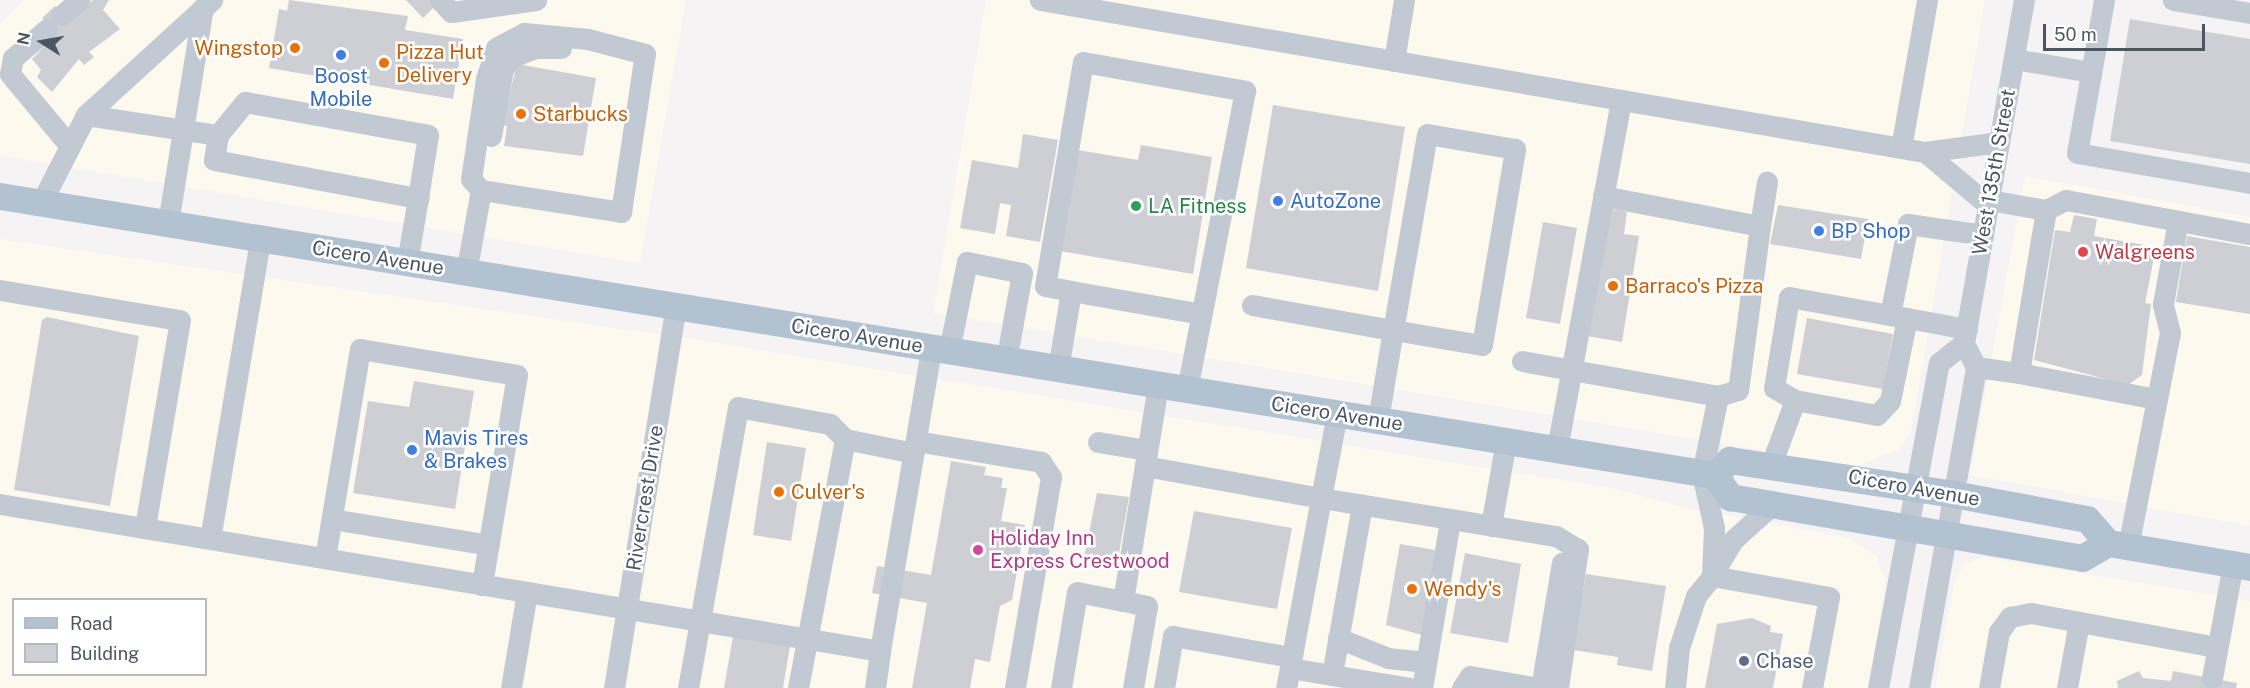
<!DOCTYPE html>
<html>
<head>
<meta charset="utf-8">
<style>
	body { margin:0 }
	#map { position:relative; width:2250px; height:688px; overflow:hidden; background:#f5f3f3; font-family:"Public Sans",sans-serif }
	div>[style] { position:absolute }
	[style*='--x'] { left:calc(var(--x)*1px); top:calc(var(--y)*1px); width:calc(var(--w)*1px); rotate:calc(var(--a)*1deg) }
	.commercial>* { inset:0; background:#fdf9ef }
	.building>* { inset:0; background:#cdcfd5 }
	.minor>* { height:21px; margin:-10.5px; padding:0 10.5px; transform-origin:10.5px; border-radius:10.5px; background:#c1cad2 }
	.major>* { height:27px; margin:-13.5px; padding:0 13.5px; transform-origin:13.5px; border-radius:13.5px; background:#b3c2d1 }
	.dots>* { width:16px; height:16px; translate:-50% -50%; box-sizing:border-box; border:3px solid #fff; border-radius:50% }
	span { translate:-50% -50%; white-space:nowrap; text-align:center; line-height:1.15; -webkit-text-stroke:5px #fff; paint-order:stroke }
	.food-label { font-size:20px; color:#c56008 }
	.right { translate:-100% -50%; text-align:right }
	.left { translate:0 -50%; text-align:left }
	.shop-label { font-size:20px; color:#366cbe }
	.street-label { font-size:20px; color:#4a5661 }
	.leisure-label { font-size:20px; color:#27864d }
	.health-label { font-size:20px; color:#be3a42 }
	.hotel-label { font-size:20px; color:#b23c85 }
	.service-label { font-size:20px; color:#4e5e75 }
	.legend { position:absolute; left:12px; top:598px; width:195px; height:78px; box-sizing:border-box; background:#fff; border:2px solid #b7bbc0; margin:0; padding:8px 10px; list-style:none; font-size:18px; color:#4a5661 }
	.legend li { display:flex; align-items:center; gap:12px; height:30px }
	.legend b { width:30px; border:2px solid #b7bbc0 }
	.north { position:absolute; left:12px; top:12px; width:60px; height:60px; -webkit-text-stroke:4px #fff; paint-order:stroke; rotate:281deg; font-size:16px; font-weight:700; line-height:24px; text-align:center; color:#4a5661 }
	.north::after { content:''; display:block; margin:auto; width:21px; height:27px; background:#4a5661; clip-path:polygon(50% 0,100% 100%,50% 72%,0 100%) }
	.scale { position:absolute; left:2043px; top:24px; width:162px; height:27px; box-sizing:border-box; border:3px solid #4a5661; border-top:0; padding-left:8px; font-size:18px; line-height:21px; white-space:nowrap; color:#4a5661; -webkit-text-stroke:4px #fff; paint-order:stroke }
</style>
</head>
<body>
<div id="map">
	<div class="commercial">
		<div style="clip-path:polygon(25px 0,686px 0,640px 263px,0 156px,0 23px)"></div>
		<div style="clip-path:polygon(986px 0,1985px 0,1911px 433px,1898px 450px,1857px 466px,933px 313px)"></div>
		<div style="clip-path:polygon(2025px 176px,2250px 217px,2250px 526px,1970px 475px)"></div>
		<div style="clip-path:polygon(evenodd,0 239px,691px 339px,1617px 489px,1686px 508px,1846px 537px,1877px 556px,1886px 585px,1868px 688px,0 688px,0 239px,14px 600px,206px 600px,206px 674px,14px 674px,14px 600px)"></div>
		<div style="clip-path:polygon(1983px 557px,2250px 601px,2250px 688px,1935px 688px,1954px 582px,1964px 564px)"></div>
	</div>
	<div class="building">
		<div style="clip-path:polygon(93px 0,109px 0,103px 10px,120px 29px,89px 52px,94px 57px,84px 65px,79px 59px,52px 92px,37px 77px,41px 70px,32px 59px,56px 34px,42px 18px,55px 6px,70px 22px)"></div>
		<div style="clip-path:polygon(289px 0,408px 16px,405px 30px,463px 39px,453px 99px,269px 68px,279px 9px,287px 11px)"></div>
		<div style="clip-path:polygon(406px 0,434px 0,437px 4px,423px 18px)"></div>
		<div style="clip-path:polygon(2130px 19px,2250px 39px,2250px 164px,2110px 141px)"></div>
		<div style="clip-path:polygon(517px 64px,596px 78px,583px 156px,504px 146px,507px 126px,502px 125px)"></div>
		<div style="clip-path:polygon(1273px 105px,1405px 127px,1378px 291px,1246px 268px)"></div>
		<div style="clip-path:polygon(1023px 134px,1058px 140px,1040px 242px,1006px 236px,1011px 205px,1000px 203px,995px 234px,960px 228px,972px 160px,1018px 168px)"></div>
		<div style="clip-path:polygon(1141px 145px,1212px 157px,1193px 274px,1060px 251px,1077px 150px,1138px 160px)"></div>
		<div style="clip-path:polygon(1778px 205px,1868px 219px,1861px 259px,1770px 244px)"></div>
		<div style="clip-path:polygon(1607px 208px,1627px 212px,1624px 234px,1639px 236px,1622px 342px,1587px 336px)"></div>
		<div style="clip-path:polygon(2074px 215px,2097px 219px,2094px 236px,2156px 247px,2145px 303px,2151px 304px,2142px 375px,2128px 385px,2034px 360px,2055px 230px,2070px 232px)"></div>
		<div style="clip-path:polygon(1543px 222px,1577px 228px,1560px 324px,1526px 318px)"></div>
		<div style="clip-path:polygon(2187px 236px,2250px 247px,2250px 314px,2176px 302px)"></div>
		<div style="clip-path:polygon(47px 317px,139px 336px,110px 506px,14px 490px,42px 320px)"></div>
		<div style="clip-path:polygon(1807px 318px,1893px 334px,1883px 389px,1797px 374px)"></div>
		<div style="clip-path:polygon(414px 381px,474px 391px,455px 509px,353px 493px,368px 401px,409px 407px)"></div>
		<div style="clip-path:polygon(767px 442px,806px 448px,791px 541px,753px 535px)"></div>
		<div style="clip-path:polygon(951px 461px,986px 467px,984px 475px,1003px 478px,1001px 488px,1007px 488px,1001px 521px,1025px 525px,1012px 600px,1000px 606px,990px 662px,975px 659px,970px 688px,912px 688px,927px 603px,872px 593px,877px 566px,931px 575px)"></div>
		<div style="clip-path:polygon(1097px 493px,1129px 497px,1117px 564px,1084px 558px)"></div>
		<div style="clip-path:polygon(1194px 511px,1292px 528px,1277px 609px,1179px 592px)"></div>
		<div style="clip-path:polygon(1400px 544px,1435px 550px,1422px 635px,1386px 625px)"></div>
		<div style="clip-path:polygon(1465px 553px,1521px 564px,1508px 643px,1450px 633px)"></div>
		<div style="clip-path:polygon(1586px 574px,1666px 586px,1652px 671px,1617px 665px,1618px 657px,1573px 650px)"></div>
		<div style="clip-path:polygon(1752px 618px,1771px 626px,1770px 632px,1783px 634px,1773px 688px,1705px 688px,1717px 624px)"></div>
		<div style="clip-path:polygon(733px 636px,790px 646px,783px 688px,724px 688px)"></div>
		<div style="clip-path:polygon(2139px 671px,2143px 678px,2171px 681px,2173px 671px,2237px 683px,2236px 688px,2118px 688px,2117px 681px)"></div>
	</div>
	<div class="minor">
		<div style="--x:440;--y:0;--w:16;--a:47"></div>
		<div style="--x:451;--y:12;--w:86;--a:-8"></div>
		<div style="--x:1040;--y:0;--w:898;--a:9.75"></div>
		<div style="--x:1925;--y:152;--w:75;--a:-7.7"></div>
		<div style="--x:2104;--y:0;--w:155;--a:100"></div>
		<div style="--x:2077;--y:153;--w:176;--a:9.8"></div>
		<div style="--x:2173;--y:0;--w:78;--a:9.6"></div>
		<div style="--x:62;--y:15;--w:23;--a:-41"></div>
		<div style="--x:47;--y:29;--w:45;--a:139.5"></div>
		<div style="--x:13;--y:58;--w:16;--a:101"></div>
		<div style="--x:10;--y:74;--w:92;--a:50.3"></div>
		<div style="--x:2014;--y:59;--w:78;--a:9.6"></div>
		<div style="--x:1394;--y:61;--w:62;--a:-80.7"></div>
		<div style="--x:86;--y:115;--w:134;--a:8.6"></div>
		<div style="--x:218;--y:135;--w:25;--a:99"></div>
		<div style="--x:214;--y:160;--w:208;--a:10.6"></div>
		<div style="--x:418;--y:198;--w:66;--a:99.6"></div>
		<div style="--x:218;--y:135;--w:43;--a:-50.7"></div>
		<div style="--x:245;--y:102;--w:186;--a:10.2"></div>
		<div style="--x:428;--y:135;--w:64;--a:99"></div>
		<div style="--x:491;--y:136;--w:68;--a:-79.8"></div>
		<div style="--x:503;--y:69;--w:15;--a:-53"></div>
		<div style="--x:512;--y:57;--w:25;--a:-21"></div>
		<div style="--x:535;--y:48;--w:26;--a:0"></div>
		<div style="--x:1901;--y:148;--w:150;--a:-80"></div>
		<div style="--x:1925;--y:152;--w:82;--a:40.1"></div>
		<div style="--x:1603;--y:196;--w:160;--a:10.8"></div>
		<div style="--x:1760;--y:226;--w:165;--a:97.6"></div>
		<div style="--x:1738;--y:390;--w:21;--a:163"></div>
		<div style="--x:1989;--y:200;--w:58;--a:10"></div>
		<div style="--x:2046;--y:210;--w:22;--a:-27"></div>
		<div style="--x:2066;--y:200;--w:187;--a:10.5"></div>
		<div style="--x:41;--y:203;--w:99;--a:-62.9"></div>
		<div style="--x:86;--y:115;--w:171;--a:-42.4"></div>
		<div style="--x:168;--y:223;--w:218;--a:-80.8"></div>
		<div style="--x:1760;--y:226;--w:45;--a:-81"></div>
		<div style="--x:466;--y:273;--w:84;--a:-79.8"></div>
		<div style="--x:481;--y:190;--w:142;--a:8.9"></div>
		<div style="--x:621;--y:212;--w:160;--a:-81.4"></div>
		<div style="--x:645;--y:54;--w:59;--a:-165.3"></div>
		<div style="--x:588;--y:39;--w:64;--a:-174.6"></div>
		<div style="--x:524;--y:33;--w:32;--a:152"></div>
		<div style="--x:496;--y:48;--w:33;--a:108"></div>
		<div style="--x:486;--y:79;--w:101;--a:98.5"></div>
		<div style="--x:471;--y:179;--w:15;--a:48"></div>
		<div style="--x:0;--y:290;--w:182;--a:9.5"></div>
		<div style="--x:180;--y:320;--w:211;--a:99.6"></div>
		<div style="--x:1071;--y:291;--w:132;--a:10"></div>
		<div style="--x:1252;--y:305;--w:143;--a:10.1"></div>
		<div style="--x:1393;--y:330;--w:90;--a:9.6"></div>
		<div style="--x:1482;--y:345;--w:199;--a:-80.4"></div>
		<div style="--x:1515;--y:149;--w:89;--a:-170.3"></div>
		<div style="--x:1427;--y:134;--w:199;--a:99.8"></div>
		<div style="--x:1393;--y:330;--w:91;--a:99.5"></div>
		<div style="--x:1890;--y:315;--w:93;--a:-78.8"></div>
		<div style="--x:1908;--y:224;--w:76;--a:8.3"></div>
		<div style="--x:949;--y:351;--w:91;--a:-78.6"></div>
		<div style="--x:967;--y:262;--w:56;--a:11.3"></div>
		<div style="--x:1022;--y:273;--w:89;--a:100.3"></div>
		<div style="--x:1522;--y:361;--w:199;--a:10.1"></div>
		<div style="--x:1718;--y:396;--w:79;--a:101.7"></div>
		<div style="--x:1702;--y:473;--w:56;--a:77.7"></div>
		<div style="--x:1714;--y:528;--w:48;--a:92.4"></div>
		<div style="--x:1976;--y:367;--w:43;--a:7.9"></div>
		<div style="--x:2019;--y:373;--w:165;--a:-80.6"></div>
		<div style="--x:1058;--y:369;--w:79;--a:-80.5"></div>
		<div style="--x:1071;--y:291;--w:26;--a:-169"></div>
		<div style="--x:1045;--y:286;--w:227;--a:-80.4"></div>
		<div style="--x:1083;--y:62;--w:165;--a:10.1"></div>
		<div style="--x:1245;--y:91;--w:304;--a:101"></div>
		<div style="--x:2019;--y:373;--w:140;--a:10.7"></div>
		<div style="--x:2157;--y:399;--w:151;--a:101.1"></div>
		<div style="--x:2157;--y:399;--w:67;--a:-78.9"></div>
		<div style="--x:2170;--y:333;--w:30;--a:-104"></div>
		<div style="--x:2163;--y:304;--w:84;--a:-79.8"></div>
		<div style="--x:1795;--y:400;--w:24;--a:-150"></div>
		<div style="--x:1774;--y:388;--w:92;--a:-80.6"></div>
		<div style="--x:1789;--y:297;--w:120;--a:10.1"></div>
		<div style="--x:1337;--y:414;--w:86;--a:100.8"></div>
		<div style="--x:1321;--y:498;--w:238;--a:9.2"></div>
		<div style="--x:1556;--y:536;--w:26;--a:31"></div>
		<div style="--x:1578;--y:549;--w:140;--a:98.2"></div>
		<div style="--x:916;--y:441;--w:127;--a:9.5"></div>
		<div style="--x:1041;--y:462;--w:18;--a:56"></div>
		<div style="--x:1051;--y:477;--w:214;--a:99.7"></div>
		<div style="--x:1098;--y:442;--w:50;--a:9.3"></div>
		<div style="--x:1557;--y:449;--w:355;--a:-79.6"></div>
		<div style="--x:1771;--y:465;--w:69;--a:-69.7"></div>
		<div style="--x:1795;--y:400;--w:83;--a:10.4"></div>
		<div style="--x:1877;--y:415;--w:19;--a:-47"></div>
		<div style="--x:1890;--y:401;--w:85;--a:-78.4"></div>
		<div style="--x:1907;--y:318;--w:61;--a:10.4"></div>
		<div style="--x:1145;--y:466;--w:179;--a:10.3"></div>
		<div style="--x:1321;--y:498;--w:193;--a:100.4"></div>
		<div style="--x:0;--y:504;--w:892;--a:9.48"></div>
		<div style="--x:880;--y:651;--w:307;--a:-80.4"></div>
		<div style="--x:332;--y:519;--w:159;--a:9.4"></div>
		<div style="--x:1491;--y:526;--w:86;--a:-80"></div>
		<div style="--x:210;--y:539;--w:304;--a:-80.5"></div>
		<div style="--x:325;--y:558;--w:212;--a:-80.5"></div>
		<div style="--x:360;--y:349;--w:159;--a:9.4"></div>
		<div style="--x:517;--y:375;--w:213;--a:99.5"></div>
		<div style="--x:1715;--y:570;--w:35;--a:-59"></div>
		<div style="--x:1733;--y:540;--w:54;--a:-42"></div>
		<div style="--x:1338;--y:638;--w:54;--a:21.8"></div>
		<div style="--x:1388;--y:658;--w:38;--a:6"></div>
		<div style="--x:1290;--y:668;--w:121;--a:9.5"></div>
		<div style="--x:1332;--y:675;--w:173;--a:-80"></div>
		<div style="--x:2212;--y:678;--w:116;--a:-79.6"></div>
		<div style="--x:511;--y:688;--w:97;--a:-80.5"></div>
		<div style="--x:614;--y:688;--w:386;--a:-80.8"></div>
		<div style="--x:688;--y:688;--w:285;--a:-79.9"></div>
		<div style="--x:738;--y:407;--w:94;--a:10.5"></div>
		<div style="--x:830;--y:424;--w:21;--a:45"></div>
		<div style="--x:845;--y:439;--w:70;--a:11.5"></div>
		<div style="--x:798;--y:688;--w:253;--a:-79.3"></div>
		<div style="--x:875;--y:688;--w:37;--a:-82"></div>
		<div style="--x:1061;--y:688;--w:97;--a:-80.5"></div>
		<div style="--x:1077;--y:592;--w:47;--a:11.1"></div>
		<div style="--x:1133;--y:688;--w:83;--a:-80.3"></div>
		<div style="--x:1147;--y:606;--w:25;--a:-168"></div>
		<div style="--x:1123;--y:601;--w:219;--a:-80.8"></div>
		<div style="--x:1164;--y:688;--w:53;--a:-80.2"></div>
		<div style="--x:1173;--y:636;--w:120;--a:10.1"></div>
		<div style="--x:1422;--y:688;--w:170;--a:-80.5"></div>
		<div style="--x:1462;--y:688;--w:14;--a:-56"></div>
		<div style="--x:1470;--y:676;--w:70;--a:9.9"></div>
		<div style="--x:1541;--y:688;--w:127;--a:-80.5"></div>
		<div style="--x:1675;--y:688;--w:40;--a:-84.3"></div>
		<div style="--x:1679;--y:648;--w:55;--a:-71.9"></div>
		<div style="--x:1696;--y:596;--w:26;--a:-51"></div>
		<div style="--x:1712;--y:576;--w:119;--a:10.2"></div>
		<div style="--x:1829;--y:597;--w:93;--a:100.6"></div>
		<div style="--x:1878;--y:688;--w:331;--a:-79.4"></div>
		<div style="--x:1939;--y:363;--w:32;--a:-39"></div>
		<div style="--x:1919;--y:688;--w:326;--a:-79.9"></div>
		<div style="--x:1976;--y:367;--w:27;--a:-117"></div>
		<div style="--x:1964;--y:343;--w:348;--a:-80.1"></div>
		<div style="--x:1989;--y:688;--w:57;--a:-79.9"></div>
		<div style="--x:1999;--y:632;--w:19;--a:-54"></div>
		<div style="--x:2010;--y:617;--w:21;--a:-11"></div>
		<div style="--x:2031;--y:613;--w:189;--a:10.4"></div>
		<div style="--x:2067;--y:688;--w:67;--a:-79.7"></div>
	</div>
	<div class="major">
		<div style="--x:0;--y:196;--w:1738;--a:9.24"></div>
		<div style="--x:1715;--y:475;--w:27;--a:56"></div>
		<div style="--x:1730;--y:497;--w:357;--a:9.8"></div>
		<div style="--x:2082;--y:558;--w:30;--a:-30"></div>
		<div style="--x:2108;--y:543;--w:144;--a:9.6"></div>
		<div style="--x:1715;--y:475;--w:21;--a:-47"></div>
		<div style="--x:1729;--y:460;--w:227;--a:8.6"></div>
		<div style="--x:1953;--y:494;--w:136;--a:10.6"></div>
		<div style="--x:2087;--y:519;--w:32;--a:49"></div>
	</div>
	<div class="dots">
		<div style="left:295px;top:48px;background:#e8710a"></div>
		<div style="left:341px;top:55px;background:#3f7fe0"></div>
		<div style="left:384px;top:63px;background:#e8710a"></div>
		<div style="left:521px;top:114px;background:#e8710a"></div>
		<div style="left:1278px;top:201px;background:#3f7fe0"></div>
		<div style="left:1136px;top:206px;background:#2e9e5b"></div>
		<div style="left:1819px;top:231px;background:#3f7fe0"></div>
		<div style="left:2083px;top:252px;background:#e0444e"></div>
		<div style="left:1613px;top:286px;background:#e8710a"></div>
		<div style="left:412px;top:450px;background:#3f7fe0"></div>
		<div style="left:779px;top:492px;background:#e8710a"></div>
		<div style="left:978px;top:550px;background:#d1479c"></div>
		<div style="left:1412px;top:589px;background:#e8710a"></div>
		<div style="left:1744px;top:661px;background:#5c6f8a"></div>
	</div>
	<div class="food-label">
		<span class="right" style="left:283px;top:48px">Wingstop</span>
		<span class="left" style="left:396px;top:64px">Pizza Hut<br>Delivery</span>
		<span class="left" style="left:533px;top:114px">Starbucks</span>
		<span class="left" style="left:1625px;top:286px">Barraco's Pizza</span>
		<span class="left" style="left:791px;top:492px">Culver's</span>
		<span class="left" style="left:1424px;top:589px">Wendy's</span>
	</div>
	<div class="shop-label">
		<span style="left:341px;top:88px">Boost<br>Mobile</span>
		<span class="left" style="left:1290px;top:201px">AutoZone</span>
		<span class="left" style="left:1831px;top:231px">BP Shop</span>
		<span class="left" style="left:424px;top:450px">Mavis Tires<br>&amp; Brakes</span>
	</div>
	<div class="street-label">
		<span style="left:1994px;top:172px;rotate:-80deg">West 135th Street</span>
		<span style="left:378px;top:258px;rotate:9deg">Cicero Avenue</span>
		<span style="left:857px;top:336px;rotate:9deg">Cicero Avenue</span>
		<span style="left:1337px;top:414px;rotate:9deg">Cicero Avenue</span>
		<span style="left:1914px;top:488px;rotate:10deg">Cicero Avenue</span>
		<span style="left:645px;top:498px;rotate:-81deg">Rivercrest Drive</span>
	</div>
	<div class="leisure-label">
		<span class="left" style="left:1148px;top:206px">LA Fitness</span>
	</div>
	<div class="health-label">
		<span class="left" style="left:2095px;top:252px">Walgreens</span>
	</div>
	<div class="hotel-label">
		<span class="left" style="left:990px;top:550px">Holiday Inn<br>Express Crestwood</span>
	</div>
	<div class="service-label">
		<span class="left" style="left:1756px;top:661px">Chase</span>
	</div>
	<ul class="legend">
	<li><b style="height:8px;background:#b3c2d1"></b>Road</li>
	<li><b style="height:16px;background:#cdcfd5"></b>Building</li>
	</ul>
	<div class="north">N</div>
	<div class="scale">50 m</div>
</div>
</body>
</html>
